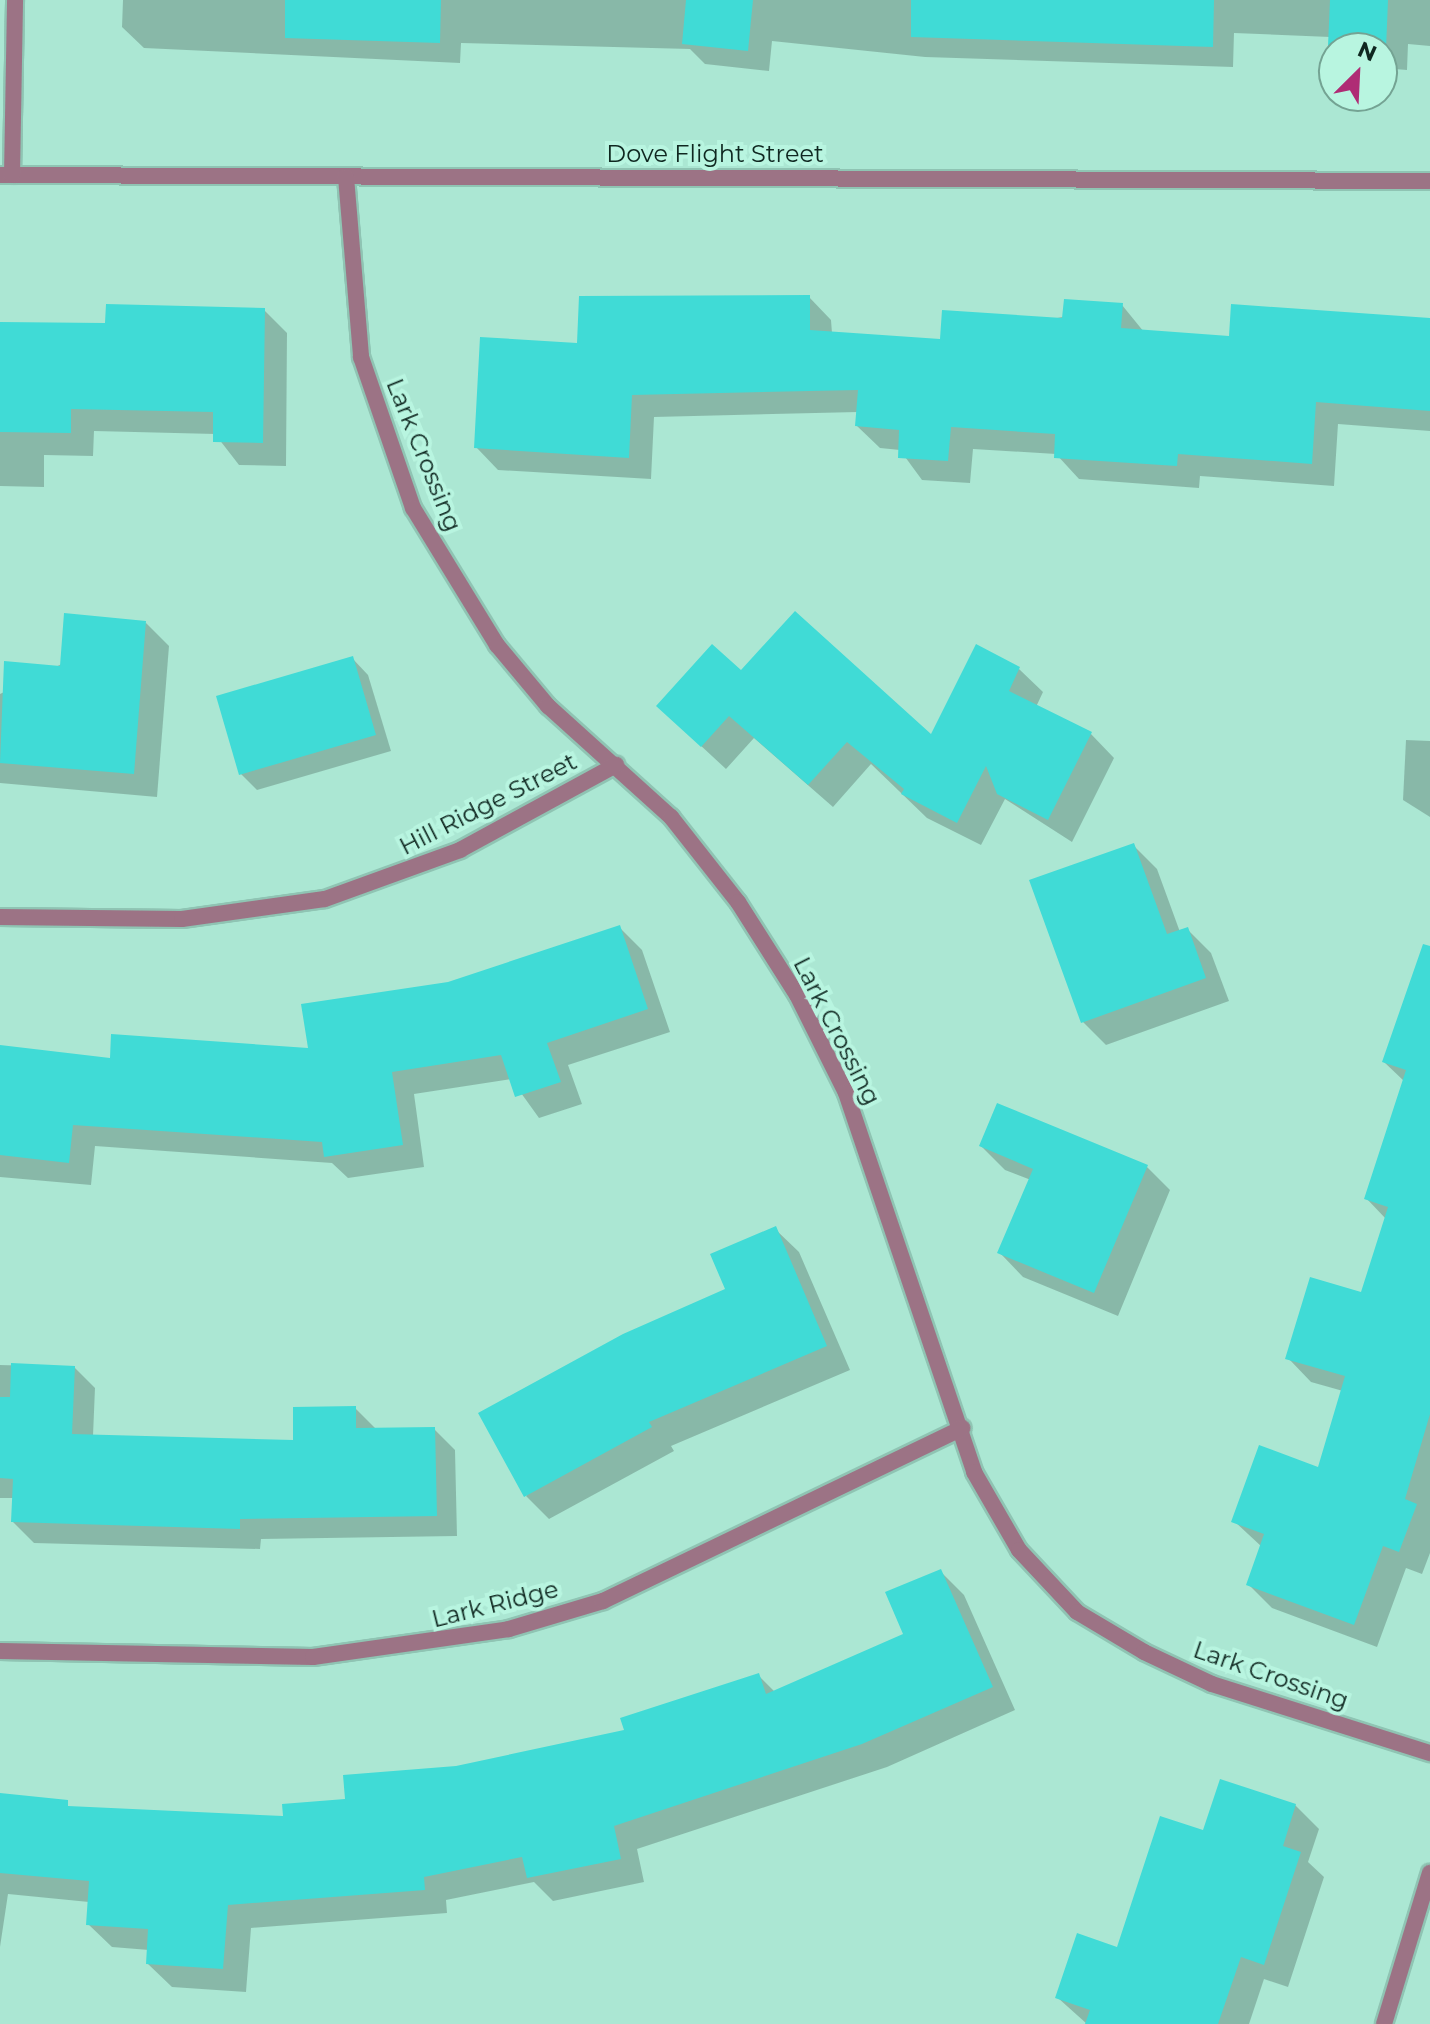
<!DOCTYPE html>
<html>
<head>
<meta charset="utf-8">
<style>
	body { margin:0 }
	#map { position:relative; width:1430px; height:2024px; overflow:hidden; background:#abe7d3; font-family:Montserrat,sans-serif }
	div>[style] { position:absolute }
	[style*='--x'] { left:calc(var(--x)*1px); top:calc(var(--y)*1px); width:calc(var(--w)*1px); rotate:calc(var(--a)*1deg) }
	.shadow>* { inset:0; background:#0003 }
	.building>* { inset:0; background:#40dbd6 }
	.roads { filter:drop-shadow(2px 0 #8fc4b3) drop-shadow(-2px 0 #8fc4b3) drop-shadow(0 2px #8fc4b3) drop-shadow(0 -2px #8fc4b3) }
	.street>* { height:16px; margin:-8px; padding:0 8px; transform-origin:8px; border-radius:8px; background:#9c7385 }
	span { translate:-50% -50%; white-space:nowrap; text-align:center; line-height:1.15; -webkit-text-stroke:8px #b8f5e0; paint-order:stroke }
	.street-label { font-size:24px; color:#0f2720 }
	.north { position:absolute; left:1318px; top:32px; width:80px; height:80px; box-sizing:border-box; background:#b8f5e0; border:2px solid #74a393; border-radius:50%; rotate:24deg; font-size:22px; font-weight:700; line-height:32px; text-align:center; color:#0f2720 }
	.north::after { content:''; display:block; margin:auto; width:28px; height:36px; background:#af2c75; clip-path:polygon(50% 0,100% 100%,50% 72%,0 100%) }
</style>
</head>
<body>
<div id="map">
	<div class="shadow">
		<div style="clip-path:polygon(123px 0,1430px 0,1430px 46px,1408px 44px,1407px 70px,1382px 68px,1382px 48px,1334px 50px,1330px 37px,1234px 33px,1233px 67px,925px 57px,772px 41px,769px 71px,705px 64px,690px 49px,461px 43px,460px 63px,144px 48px,122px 27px)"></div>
		<div style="clip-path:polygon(809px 297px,831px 320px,832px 333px,942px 341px,1122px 305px,1144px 332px,1231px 338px,1430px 320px,1430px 431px,1338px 424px,1334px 486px,1200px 476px,1199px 488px,1079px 479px,1056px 454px,973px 449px,970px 483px,922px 480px,900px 450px,880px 448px,857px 426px,858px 412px,654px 417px,651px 479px,498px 470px,476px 447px,579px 345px)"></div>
		<div style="clip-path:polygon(264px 310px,287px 333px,286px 466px,239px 465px,215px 434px,94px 431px,93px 456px,44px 455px,44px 487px,0 486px,0 324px,107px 325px)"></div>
		<div style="clip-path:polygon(146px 623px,169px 646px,157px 797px,0 783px,0 694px)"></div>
		<div style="clip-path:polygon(352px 658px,368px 675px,391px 751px,257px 790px,241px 774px)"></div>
		<div style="clip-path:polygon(1019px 669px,1043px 692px,1036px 707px,1091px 734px,1114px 758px,1072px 842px,1005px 799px,981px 845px,927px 818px,871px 764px,833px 807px,754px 738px,726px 769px,658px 706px,742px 673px,932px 737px)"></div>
		<div style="clip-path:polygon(1406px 740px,1430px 741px,1430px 817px,1403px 800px)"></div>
		<div style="clip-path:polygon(1133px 845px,1157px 869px,1180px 932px,1187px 929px,1211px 953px,1229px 1001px,1106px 1045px,1082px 1021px)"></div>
		<div style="clip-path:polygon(619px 927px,642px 950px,670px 1032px,568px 1065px,582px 1104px,539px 1118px,511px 1079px,414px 1094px,424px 1167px,348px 1178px,332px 1163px,95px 1146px,91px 1185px,0 1177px,0 1050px,112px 1060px,310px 1050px,448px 984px)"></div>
		<div style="clip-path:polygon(1430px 962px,1430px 1553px,1422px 1574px,1406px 1568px,1377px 1647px,1272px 1608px,1248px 1584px,1262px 1547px,1234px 1521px,1320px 1470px,1343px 1391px,1311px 1382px,1288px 1358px,1362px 1295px,1386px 1219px,1366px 1198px,1405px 1082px,1384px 1062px)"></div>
		<div style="clip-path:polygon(981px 1146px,1147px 1167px,1170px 1190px,1118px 1316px,1023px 1277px,1000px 1253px,1031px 1180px,1005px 1170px)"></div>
		<div style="clip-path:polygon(775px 1229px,799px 1252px,850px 1370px,671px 1446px,674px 1451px,549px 1519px,526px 1496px,728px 1290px)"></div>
		<div style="clip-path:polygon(0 1365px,74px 1367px,95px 1388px,93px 1436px,295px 1442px,355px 1408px,377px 1430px,434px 1429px,455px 1450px,457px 1536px,261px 1539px,260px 1549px,34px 1543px,13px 1522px,14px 1498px,0 1498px)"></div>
		<div style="clip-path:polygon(940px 1571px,964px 1595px,1015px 1710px,887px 1767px,637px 1849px,644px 1882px,553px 1901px,534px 1882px,446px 1900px,447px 1913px,251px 1928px,246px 1992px,172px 1987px,148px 1964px,149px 1950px,112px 1947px,88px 1924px,89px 1902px,8px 1894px,0 1947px,0 1795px,74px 1808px,285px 1818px,456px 1767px,626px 1732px,759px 1676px,775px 1692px,906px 1635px)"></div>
		<div style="clip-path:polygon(1295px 1805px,1319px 1829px,1308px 1862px,1324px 1877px,1288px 1987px,1264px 1979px,1249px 2024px,1087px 2024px,1058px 1998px,1119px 1949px,1205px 1832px)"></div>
	</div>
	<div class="building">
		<div style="clip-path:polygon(285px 0,441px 0,440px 43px,285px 38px)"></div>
		<div style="clip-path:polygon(686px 0,753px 0,748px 51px,682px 44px)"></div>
		<div style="clip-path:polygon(911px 0,1214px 0,1213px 47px,911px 37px)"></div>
		<div style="clip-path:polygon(1330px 0,1388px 0,1386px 49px,1328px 46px)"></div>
		<div style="clip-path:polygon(810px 295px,810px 330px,940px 339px,942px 310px,1062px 318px,1064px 299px,1123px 303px,1121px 328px,1229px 336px,1231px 304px,1430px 318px,1430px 411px,1316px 402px,1312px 464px,1178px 454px,1177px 466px,1054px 458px,1055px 434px,951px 427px,948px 461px,898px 458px,899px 430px,855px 426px,858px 390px,632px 395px,629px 458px,474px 448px,480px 337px,577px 343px,579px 296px)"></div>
		<div style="clip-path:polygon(106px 304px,265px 308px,263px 443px,213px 442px,213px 412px,71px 409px,71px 433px,0 432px,0 322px,105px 323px)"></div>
		<div style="clip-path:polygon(795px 611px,931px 734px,976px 644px,1020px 667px,1009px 691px,1092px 732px,1048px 820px,997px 794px,986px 766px,957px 823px,901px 794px,904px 789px,847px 742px,808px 785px,729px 716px,701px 747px,656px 706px,712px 644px,741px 670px)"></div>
		<div style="clip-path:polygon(64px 613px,146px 621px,134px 774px,0 763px,4px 661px,60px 666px)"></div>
		<div style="clip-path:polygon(353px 656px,376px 735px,239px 775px,216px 696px)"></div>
		<div style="clip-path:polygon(1134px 843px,1167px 934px,1188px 927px,1206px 978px,1081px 1023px,1029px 880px)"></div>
		<div style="clip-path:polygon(620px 925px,648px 1009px,547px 1043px,561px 1082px,515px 1097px,501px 1055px,392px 1072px,403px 1145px,324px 1157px,322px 1142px,73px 1125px,69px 1163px,0 1155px,0 1045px,110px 1058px,111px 1034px,308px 1048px,301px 1004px,448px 982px)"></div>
		<div style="clip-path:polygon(1423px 944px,1430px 946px,1430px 1414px,1405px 1499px,1417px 1504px,1399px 1552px,1383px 1546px,1354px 1625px,1246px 1585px,1264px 1534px,1231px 1522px,1259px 1445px,1318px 1467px,1345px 1376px,1285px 1359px,1310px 1277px,1361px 1292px,1388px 1207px,1364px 1199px,1406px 1070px,1382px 1062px)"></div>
		<div style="clip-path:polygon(997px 1103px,1148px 1165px,1094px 1293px,997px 1253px,1033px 1169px,979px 1146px)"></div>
		<div style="clip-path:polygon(776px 1226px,827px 1346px,649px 1422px,652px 1427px,524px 1497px,478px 1413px,623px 1334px,725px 1289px,710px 1254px)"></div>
		<div style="clip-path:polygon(11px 1363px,75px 1366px,72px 1434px,293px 1440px,293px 1407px,356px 1406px,356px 1428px,435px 1427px,437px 1516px,240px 1519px,240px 1529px,11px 1522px,13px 1479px,0 1478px,0 1397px,10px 1397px)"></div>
		<div style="clip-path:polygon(941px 1569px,993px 1687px,862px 1744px,614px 1826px,621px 1859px,527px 1878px,522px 1857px,424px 1877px,425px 1890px,228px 1905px,223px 1969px,146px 1964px,148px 1929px,86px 1925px,89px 1881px,0 1873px,0 1793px,68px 1800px,68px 1806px,283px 1816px,282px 1804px,345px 1799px,343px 1775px,456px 1766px,624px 1730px,620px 1718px,759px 1673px,766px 1694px,903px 1634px,885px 1592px)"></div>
		<div style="clip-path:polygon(1220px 1779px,1296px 1804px,1283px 1846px,1301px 1852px,1264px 1965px,1241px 1957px,1218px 2024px,1085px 2024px,1090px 2010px,1055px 1998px,1077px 1933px,1117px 1947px,1160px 1816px,1203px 1830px)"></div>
	</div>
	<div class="roads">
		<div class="street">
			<div style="--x:0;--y:175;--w:1430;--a:0.24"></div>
			<div style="--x:12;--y:175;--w:175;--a:-89"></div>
			<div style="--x:346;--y:177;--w:181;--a:85.2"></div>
			<div style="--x:361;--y:357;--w:160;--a:71"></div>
			<div style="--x:413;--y:508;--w:161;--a:58.5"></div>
			<div style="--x:497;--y:645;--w:80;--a:50.1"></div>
			<div style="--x:548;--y:706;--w:166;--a:42.1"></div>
			<div style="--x:671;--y:817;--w:108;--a:51.8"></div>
			<div style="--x:738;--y:902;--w:110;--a:57.6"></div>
			<div style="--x:797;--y:995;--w:110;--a:63.4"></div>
			<div style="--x:846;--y:1093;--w:400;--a:71.3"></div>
			<div style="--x:974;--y:1472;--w:90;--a:60"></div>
			<div style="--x:1019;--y:1550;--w:85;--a:46.9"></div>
			<div style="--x:1077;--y:1612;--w:78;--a:30.8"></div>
			<div style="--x:1144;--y:1652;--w:75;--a:25.2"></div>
			<div style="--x:1212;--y:1684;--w:229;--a:17.6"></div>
			<div style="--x:0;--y:917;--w:182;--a:0.6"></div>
			<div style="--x:182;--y:919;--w:144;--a:-8"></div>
			<div style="--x:325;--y:899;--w:144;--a:-19.9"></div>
			<div style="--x:460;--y:850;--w:178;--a:-28.6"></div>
			<div style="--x:0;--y:1651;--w:313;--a:1.1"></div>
			<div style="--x:313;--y:1657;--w:198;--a:-8.1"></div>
			<div style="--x:509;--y:1629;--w:98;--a:-16.6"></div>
			<div style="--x:603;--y:1601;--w:399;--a:-25.7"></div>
			<div style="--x:1384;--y:2024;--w:158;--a:-73.1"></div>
		</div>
	</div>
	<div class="street-label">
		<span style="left:715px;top:154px">Dove Flight Street</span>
		<span style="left:424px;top:455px;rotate:68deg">Lark Crossing</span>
		<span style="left:488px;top:804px;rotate:-27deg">Hill Ridge Street</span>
		<span style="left:837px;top:1031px;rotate:63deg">Lark Crossing</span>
		<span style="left:495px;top:1604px;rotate:-14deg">Lark Ridge</span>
		<span style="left:1271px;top:1675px;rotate:19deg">Lark Crossing</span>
	</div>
	<div class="north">N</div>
</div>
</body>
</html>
